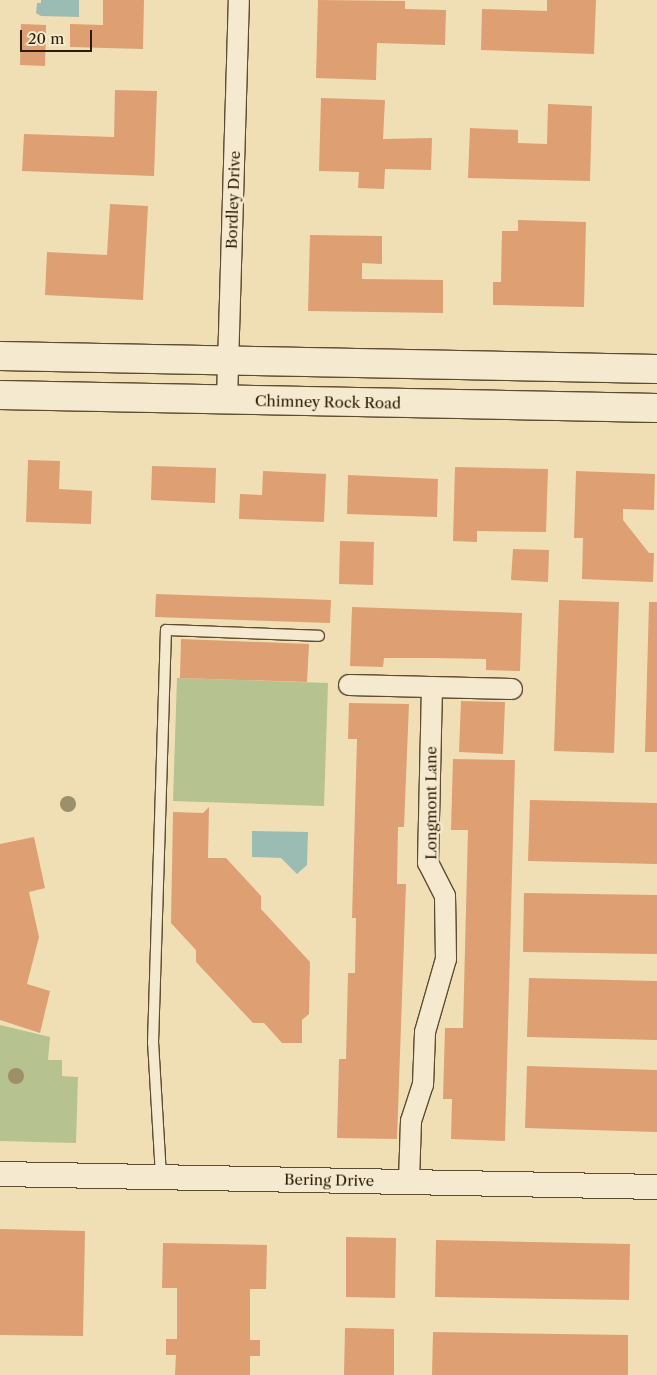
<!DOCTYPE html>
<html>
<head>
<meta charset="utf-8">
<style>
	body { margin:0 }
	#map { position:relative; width:657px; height:1375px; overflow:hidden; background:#f0dfb5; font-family:"Libre Caslon Text",serif }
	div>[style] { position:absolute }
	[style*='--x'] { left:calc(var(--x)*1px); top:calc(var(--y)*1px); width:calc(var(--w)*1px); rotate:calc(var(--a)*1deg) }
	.green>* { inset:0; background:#b6c290 }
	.water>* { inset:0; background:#9bbcb3 }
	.building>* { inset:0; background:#de9f73 }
	.roads { filter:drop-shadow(1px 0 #5e4c30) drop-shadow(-1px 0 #5e4c30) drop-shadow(0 1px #5e4c30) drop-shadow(0 -1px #5e4c30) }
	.service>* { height:10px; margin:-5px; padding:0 5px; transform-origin:5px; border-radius:5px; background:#f5eacf }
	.minor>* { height:20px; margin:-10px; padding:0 10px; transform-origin:10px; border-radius:10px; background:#f5eacf }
	.tertiary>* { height:24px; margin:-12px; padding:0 12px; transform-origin:12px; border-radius:12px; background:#f5eacf }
	.secondary>* { height:28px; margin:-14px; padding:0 14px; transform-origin:14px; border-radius:14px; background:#f5eacf }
	.trees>* { width:16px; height:16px; margin:-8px; border-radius:50%; background:#9c8f6b }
	span { translate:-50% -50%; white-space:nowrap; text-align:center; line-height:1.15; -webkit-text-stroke:5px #f5eacf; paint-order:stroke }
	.street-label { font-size:15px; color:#2e1b04 }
	.scale { position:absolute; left:20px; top:30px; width:72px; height:22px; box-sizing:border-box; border:2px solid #2e1b04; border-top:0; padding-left:6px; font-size:15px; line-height:18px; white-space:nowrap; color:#2e1b04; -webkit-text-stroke:4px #f5eacf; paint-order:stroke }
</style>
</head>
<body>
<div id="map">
	<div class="green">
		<div style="clip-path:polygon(177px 678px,328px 683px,324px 806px,173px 801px)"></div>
		<div style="clip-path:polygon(0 1025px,50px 1037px,48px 1060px,62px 1060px,62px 1076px,78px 1077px,76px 1143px,0 1141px)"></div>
	</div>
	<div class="water">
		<div style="clip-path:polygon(41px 0,79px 0,79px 17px,41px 16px,36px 13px,37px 3px,41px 3px)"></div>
		<div style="clip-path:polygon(252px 831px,308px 832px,307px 865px,297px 874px,281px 858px,252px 857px)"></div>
	</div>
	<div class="building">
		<div style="clip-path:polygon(103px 0,144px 0,143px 49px,70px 47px,70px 24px,103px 25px)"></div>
		<div style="clip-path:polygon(318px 0,405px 1px,405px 9px,446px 10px,445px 45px,377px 43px,376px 80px,316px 78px)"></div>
		<div style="clip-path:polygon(547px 0,596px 0,594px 54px,481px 50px,482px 9px,547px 11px)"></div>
		<div style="clip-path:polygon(21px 24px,46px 25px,45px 66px,20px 65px)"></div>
		<div style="clip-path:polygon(115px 90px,157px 91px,154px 176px,22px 171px,24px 134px,114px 137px)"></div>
		<div style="clip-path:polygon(321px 98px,385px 100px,383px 139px,432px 138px,431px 170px,385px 169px,384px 189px,358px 188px,359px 172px,319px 171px)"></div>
		<div style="clip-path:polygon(548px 104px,592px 106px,590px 181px,468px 178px,470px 128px,518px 130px,518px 143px,547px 144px)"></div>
		<div style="clip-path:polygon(110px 204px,148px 206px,143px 300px,45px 295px,47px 252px,107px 255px)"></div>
		<div style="clip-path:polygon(518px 220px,586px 222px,584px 307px,493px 305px,493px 282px,501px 282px,502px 231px,518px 231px)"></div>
		<div style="clip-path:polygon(310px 235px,382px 236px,382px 264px,362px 263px,362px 279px,443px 280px,443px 313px,308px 311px)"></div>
		<div style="clip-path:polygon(28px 460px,60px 461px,59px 489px,92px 491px,91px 524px,26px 522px)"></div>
		<div style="clip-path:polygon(152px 466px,216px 468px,215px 503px,151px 500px)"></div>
		<div style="clip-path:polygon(455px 467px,548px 469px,546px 532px,477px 531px,477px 542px,453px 541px)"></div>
		<div style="clip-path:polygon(263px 471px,326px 474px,324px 522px,239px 519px,240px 494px,262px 495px)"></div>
		<div style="clip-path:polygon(576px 471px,655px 474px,654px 510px,623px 509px,623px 520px,649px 553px,654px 553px,653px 582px,582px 579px,583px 538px,574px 538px)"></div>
		<div style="clip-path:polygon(348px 475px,438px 479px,437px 517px,347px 514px)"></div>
		<div style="clip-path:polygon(340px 541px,374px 542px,373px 585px,339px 584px)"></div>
		<div style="clip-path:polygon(513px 549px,549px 550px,548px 582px,511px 580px)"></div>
		<div style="clip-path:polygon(156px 594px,331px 600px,330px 623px,155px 617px)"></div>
		<div style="clip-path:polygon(559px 600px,619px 602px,614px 753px,554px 751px)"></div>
		<div style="clip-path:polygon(649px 602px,657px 602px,657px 752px,645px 752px)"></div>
		<div style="clip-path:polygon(352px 607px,522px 613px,520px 671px,486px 670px,486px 659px,434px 658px,384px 658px,383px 667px,350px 666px)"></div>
		<div style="clip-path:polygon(181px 639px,309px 644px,307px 682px,180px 678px)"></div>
		<div style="clip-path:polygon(461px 701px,505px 702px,503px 754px,459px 752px)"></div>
		<div style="clip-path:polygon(349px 703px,409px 704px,404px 827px,398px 827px,397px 884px,406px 884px,397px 1139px,337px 1138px,339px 1059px,346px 1059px,348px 973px,355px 973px,356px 918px,352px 918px,357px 739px,348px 739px)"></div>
		<div style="clip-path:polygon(453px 759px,515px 760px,505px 1141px,451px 1139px,452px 1099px,443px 1099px,445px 1028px,463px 1028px,468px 830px,451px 830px)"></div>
		<div style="clip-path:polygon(530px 800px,657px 803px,657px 864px,528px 861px)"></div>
		<div style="clip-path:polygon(209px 807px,208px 858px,226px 858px,261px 896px,261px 909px,310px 962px,309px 1014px,302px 1020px,302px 1043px,282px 1043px,264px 1023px,253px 1023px,196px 962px,196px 950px,171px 923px,173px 812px,203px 813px)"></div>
		<div style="clip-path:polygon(34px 837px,45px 888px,29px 892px,39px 937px,27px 984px,50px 991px,40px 1033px,0 1020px,0 844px)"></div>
		<div style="clip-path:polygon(524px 893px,657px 895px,657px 954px,523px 952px)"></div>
		<div style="clip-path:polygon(529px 978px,657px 981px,657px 1040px,527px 1037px)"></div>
		<div style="clip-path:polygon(527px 1066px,657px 1070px,657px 1132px,525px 1128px)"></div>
		<div style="clip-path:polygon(0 1229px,85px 1231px,83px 1336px,0 1335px)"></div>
		<div style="clip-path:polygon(346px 1237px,396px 1238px,395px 1298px,346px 1297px)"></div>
		<div style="clip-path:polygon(436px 1240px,630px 1244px,629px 1300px,435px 1297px)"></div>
		<div style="clip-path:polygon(163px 1243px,267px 1245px,266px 1289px,250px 1289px,250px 1340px,260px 1340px,260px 1356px,250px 1356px,250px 1375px,175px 1375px,176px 1355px,166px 1355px,166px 1339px,177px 1339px,177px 1288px,162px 1288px)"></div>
		<div style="clip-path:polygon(345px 1328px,394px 1329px,394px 1375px,344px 1375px)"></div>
		<div style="clip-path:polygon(433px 1332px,628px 1335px,628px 1375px,432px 1375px)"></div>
	</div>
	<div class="roads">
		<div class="service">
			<div style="--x:161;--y:1176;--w:133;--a:-93.4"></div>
			<div style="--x:153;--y:1043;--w:413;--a:-88.2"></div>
			<div style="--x:166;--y:630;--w:153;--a:2.2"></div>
		</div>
		<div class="minor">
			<div style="--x:227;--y:400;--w:400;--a:-88.3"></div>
			<div style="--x:349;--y:685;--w:163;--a:1.4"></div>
			<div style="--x:409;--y:1181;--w:60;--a:-88.1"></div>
			<div style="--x:411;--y:1121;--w:38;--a:-72"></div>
			<div style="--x:423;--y:1085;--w:53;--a:-87.8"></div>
			<div style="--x:425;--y:1032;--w:76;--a:-74"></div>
			<div style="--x:446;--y:959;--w:63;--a:-90.9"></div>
			<div style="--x:445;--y:896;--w:37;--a:-117"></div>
			<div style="--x:428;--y:863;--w:176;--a:-88.7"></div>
		</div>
		<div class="tertiary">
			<div style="--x:0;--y:1174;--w:657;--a:1.13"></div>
		</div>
		<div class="secondary">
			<div style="--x:0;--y:356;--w:657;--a:1.13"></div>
			<div style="--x:0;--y:395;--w:657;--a:1.13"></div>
		</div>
	</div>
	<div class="trees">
		<div style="left:68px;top:804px"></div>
		<div style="left:16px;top:1076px"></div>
	</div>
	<div class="street-label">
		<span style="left:233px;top:200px;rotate:-88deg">Bordley Drive</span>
		<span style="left:328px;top:402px;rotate:1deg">Chimney Rock Road</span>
		<span style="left:431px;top:803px;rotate:-90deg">Longmont Lane</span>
		<span style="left:329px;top:1180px;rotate:1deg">Bering Drive</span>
	</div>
	<div class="scale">20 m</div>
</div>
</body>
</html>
